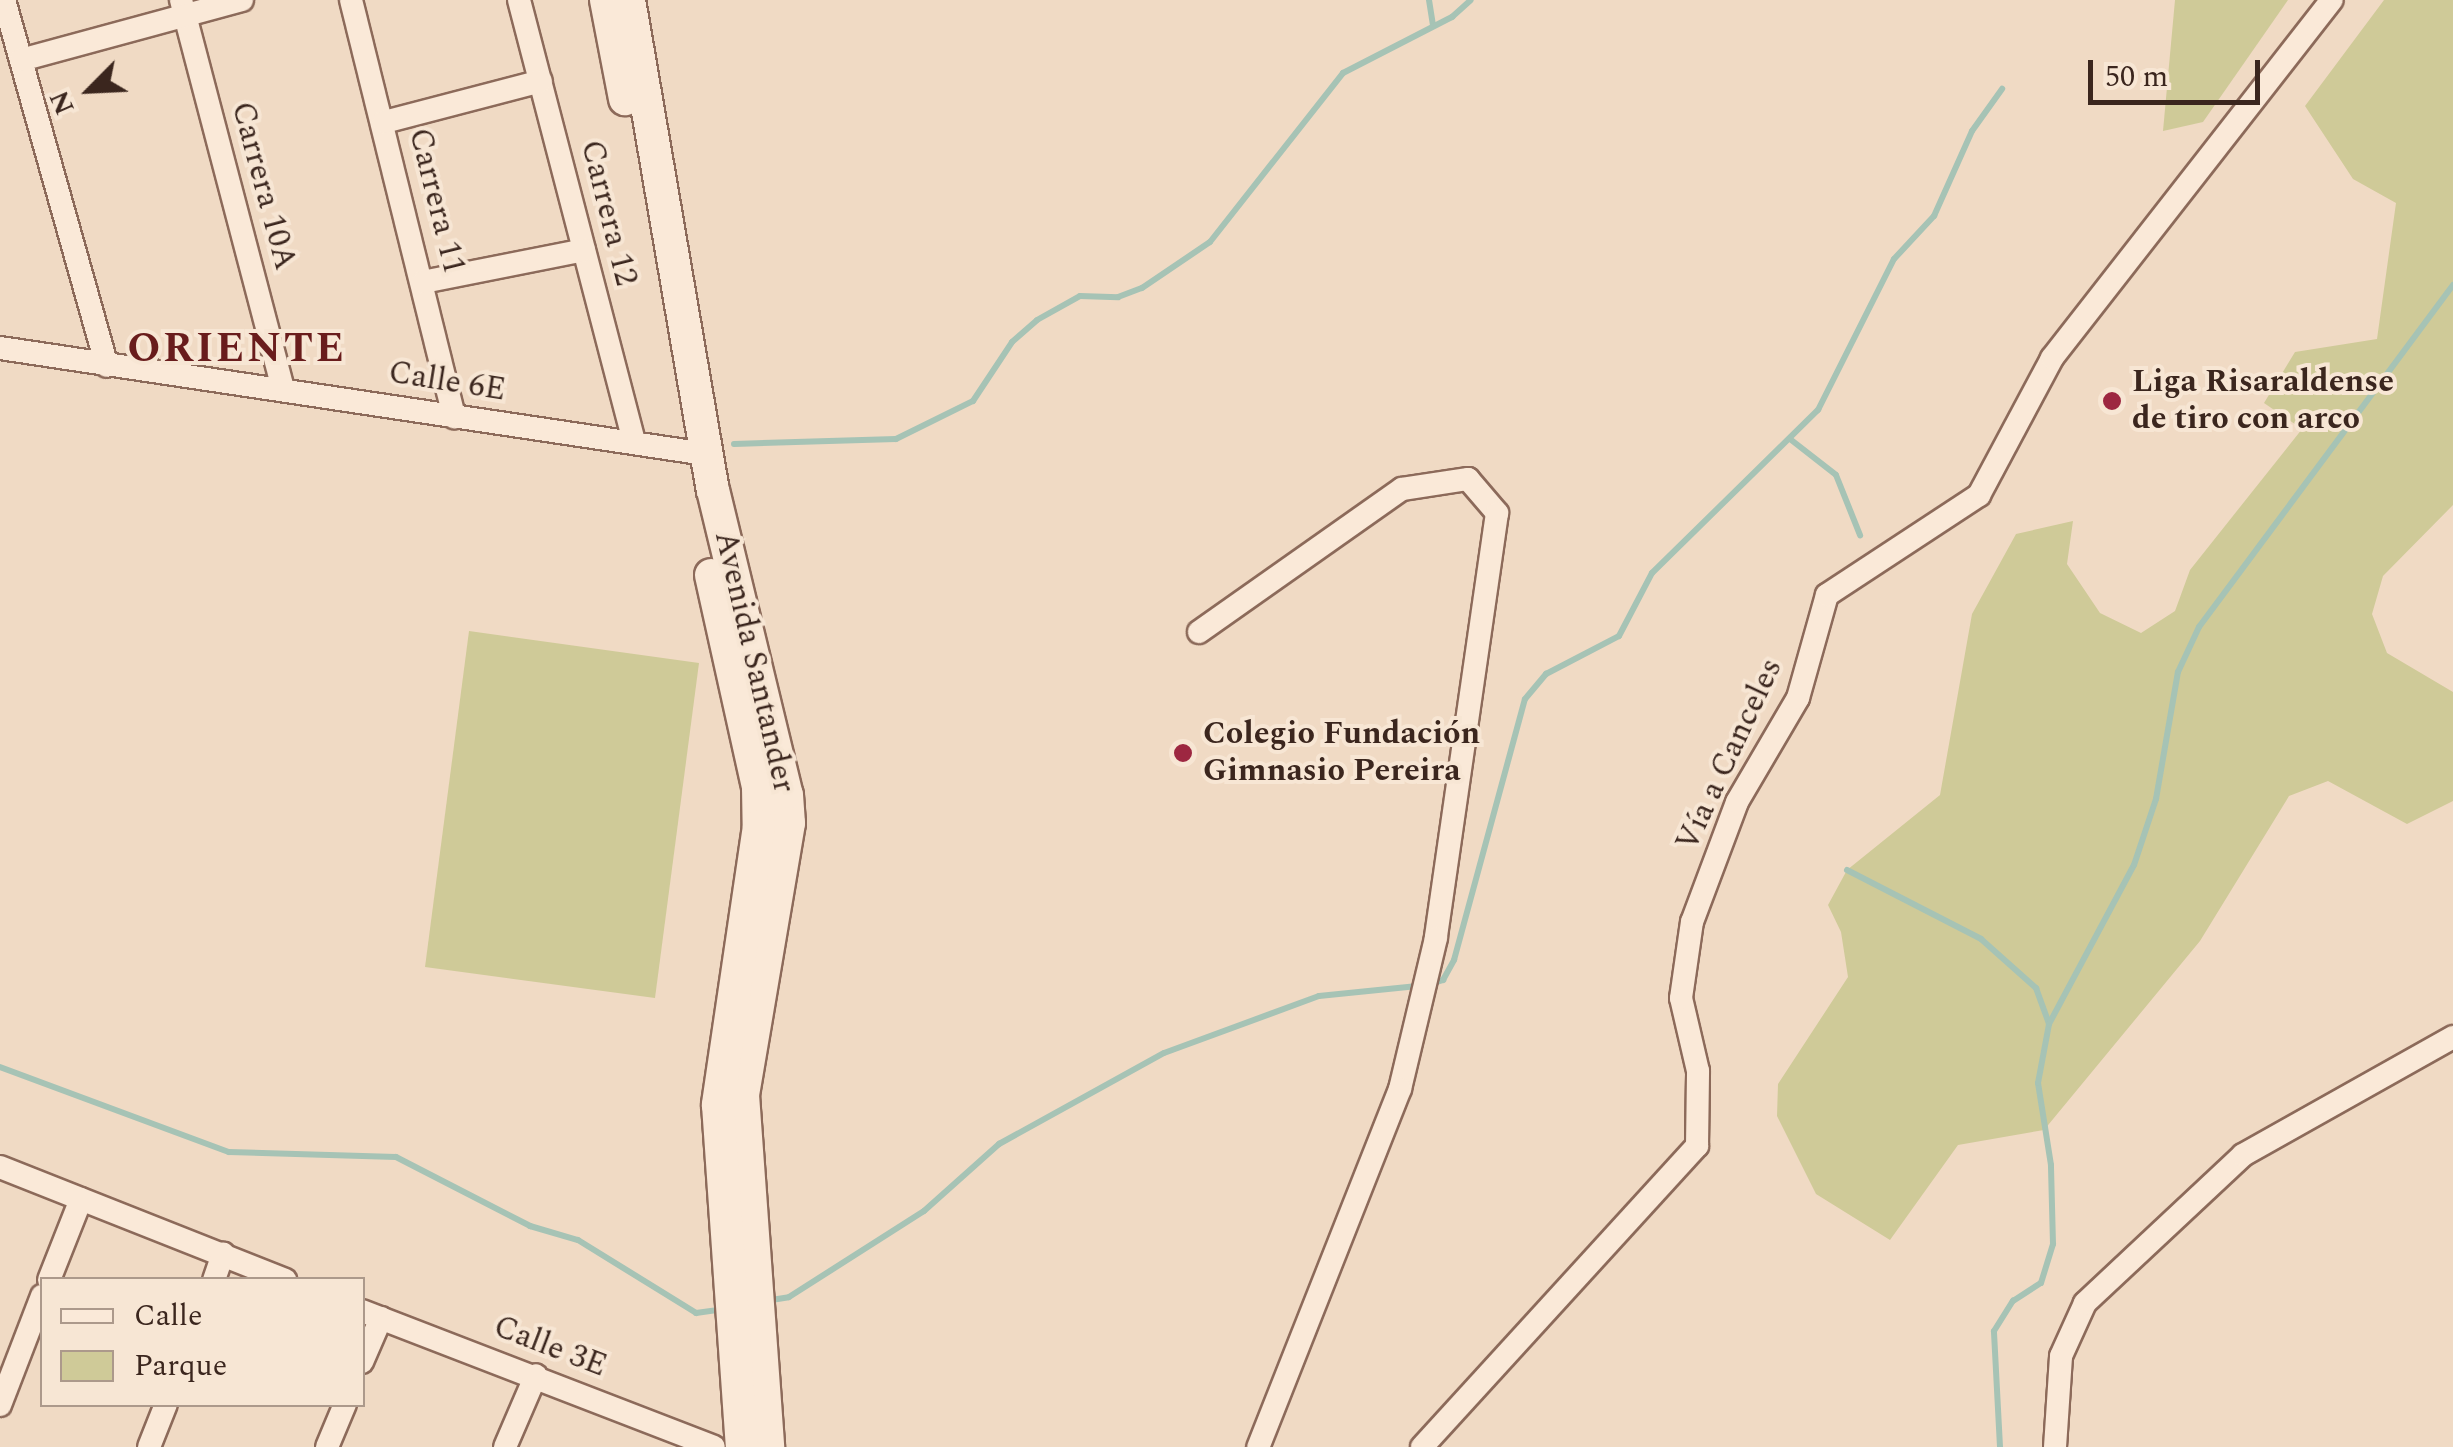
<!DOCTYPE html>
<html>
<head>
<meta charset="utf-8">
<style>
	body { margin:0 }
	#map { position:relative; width:2453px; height:1447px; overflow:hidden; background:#f0dac4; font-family:Spectral,serif }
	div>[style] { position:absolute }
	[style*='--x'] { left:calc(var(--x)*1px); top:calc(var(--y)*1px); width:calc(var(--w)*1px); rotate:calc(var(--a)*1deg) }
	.green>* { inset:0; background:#cfca98 }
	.stream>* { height:6px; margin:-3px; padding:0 3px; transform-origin:3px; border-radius:3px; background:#a6c3b5 }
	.roads { filter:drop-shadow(2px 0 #8c6a5a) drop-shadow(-2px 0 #8c6a5a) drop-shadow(0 2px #8c6a5a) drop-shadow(0 -2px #8c6a5a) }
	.street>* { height:22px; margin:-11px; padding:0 11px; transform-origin:11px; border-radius:11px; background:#fae9d8 }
	.secondary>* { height:32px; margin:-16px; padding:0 16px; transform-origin:16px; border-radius:16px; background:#fae9d8 }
	.dots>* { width:28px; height:28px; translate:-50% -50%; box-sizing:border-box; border:5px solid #f7e6d4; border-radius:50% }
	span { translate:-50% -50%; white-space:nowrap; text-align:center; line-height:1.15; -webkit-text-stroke:8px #f7e6d4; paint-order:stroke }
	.street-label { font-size:32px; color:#3b261e }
	.poi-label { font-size:32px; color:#3b261e; font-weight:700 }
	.left { translate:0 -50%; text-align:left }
	.district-label { font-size:42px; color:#691c1c; font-weight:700; letter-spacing:2.5px }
	.legend { position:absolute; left:40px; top:1277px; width:325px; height:130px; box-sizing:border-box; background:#f7e6d4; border:2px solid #ac998b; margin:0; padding:12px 18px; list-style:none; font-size:30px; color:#3b261e }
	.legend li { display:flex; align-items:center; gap:20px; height:50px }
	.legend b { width:50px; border:2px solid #ac998b }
	.north { position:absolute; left:40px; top:40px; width:100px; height:100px; -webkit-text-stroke:8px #f7e6d4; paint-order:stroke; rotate:246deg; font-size:28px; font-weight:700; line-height:40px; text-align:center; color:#3b261e }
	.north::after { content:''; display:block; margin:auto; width:35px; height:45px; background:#3b261e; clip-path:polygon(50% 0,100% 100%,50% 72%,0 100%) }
	.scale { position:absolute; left:2088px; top:60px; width:172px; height:45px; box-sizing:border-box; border:5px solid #3b261e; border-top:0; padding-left:12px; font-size:30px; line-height:35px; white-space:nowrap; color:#3b261e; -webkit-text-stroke:8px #f7e6d4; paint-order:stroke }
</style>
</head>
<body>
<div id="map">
	<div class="green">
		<div style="clip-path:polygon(2175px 0,2288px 0,2203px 122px,2163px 131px)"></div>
		<div style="clip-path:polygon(2384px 0,2453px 0,2453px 505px,2383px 576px,2372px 614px,2387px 653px,2453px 692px,2453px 801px,2407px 824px,2328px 781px,2289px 796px,2200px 941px,2044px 1130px,1958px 1145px,1890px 1240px,1816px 1194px,1777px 1116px,1778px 1084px,1848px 977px,1841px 932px,1828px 905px,1847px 870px,1940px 795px,1972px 614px,2016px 534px,2073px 521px,2067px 564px,2100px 613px,2141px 633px,2175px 611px,2190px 570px,2302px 429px,2264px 403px,2295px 352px,2377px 339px,2396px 203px,2353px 179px,2305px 106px)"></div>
		<div style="clip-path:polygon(469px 631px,699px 663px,655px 998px,425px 967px)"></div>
	</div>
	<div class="stream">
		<div style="--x:1429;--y:0;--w:25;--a:81"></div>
		<div style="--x:1790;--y:439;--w:58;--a:38"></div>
		<div style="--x:1836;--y:475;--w:65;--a:68.2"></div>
		<div style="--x:734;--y:444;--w:162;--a:-1.8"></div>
		<div style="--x:896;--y:439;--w:86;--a:-26.3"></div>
		<div style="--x:973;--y:401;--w:71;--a:-56.5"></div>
		<div style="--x:1012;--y:342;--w:33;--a:-41"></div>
		<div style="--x:1037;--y:320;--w:49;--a:-29.2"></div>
		<div style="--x:1080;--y:296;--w:38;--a:2"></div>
		<div style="--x:1118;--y:297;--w:26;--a:-21"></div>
		<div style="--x:1142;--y:288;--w:82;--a:-34.1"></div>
		<div style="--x:1210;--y:242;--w:215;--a:-51.8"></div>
		<div style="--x:1343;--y:73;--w:123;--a:-27.2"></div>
		<div style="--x:1452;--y:17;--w:25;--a:-42"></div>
		<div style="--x:1847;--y:870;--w:151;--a:27.2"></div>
		<div style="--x:1981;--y:939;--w:74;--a:41.7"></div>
		<div style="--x:2036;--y:988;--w:38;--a:70"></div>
		<div style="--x:1430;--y:984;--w:14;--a:-17"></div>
		<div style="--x:1443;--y:980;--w:23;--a:-61"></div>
		<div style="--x:1454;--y:960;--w:270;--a:-74.8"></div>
		<div style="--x:1525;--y:699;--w:33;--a:-50"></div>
		<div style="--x:1546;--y:674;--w:82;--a:-27.5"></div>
		<div style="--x:1619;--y:636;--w:71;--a:-62.4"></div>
		<div style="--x:1652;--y:573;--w:233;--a:-44.5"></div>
		<div style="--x:1818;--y:410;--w:169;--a:-63.3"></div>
		<div style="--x:1894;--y:259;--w:59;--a:-47.1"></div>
		<div style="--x:1934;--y:216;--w:93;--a:-65.9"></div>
		<div style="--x:1972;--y:131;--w:52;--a:-54.5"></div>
		<div style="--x:0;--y:1067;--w:244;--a:20.4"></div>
		<div style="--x:229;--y:1152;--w:167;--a:1.7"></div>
		<div style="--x:396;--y:1157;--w:151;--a:27.2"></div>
		<div style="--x:530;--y:1226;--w:50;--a:16.3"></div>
		<div style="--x:578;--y:1240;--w:139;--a:31.7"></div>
		<div style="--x:696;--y:1313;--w:28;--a:-8"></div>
		<div style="--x:765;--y:1301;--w:24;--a:-9"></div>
		<div style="--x:789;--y:1297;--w:160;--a:-32.5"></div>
		<div style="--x:924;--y:1211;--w:101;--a:-41.8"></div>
		<div style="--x:999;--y:1144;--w:188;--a:-28.9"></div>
		<div style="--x:1164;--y:1053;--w:165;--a:-20.2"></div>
		<div style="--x:1319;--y:996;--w:99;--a:-5.8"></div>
		<div style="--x:2000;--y:1447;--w:116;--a:-93"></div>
		<div style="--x:1994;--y:1331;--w:36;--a:-58"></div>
		<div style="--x:2013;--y:1301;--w:33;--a:-33"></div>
		<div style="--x:2041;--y:1283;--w:41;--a:-72.9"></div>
		<div style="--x:2053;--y:1244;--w:79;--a:-91.5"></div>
		<div style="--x:2051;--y:1165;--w:83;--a:-99"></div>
		<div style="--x:2038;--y:1083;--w:60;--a:-79.4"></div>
		<div style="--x:2049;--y:1024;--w:180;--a:-61.9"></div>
		<div style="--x:2134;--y:865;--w:70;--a:-71.6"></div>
		<div style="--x:2156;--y:799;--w:129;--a:-80.2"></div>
		<div style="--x:2178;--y:672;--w:50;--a:-65"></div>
		<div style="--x:2199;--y:627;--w:426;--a:-53.4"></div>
	</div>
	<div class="roads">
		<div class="street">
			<div style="--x:4;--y:0;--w:380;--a:74.3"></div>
			<div style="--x:181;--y:0;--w:401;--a:75.3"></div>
			<div style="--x:351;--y:0;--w:430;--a:76.1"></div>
			<div style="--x:519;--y:0;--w:457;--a:75.4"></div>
			<div style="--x:21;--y:60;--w:229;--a:-15.2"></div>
			<div style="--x:384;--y:122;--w:162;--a:-14.6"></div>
			<div style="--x:423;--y:282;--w:164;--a:-11.2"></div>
			<div style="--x:0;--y:348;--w:714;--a:8.54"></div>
			<div style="--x:1199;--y:632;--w:248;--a:-35.2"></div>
			<div style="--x:1402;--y:489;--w:67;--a:-8.6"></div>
			<div style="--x:1468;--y:479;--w:45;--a:49.5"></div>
			<div style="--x:1497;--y:513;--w:429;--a:98.2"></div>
			<div style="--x:1436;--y:938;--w:155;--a:103.4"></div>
			<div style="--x:1400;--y:1089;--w:385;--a:111.6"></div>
			<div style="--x:0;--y:1167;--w:307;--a:21.6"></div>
			<div style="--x:49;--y:1280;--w:87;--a:-68.4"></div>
			<div style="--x:214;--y:1280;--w:28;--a:-71"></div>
			<div style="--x:362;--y:1311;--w:377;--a:21.1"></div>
			<div style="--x:362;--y:1362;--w:48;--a:-66.6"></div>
			<div style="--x:0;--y:1405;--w:117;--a:-68.9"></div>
			<div style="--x:149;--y:1447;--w:46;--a:-68.4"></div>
			<div style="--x:327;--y:1447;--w:47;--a:-67.3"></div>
			<div style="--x:505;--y:1447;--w:78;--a:-66.7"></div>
			<div style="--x:1422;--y:1447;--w:408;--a:-47.6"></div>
			<div style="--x:1697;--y:1146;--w:75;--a:-89.2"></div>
			<div style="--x:1698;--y:1071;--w:75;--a:-103.1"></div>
			<div style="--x:1681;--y:998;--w:77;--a:-81.8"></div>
			<div style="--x:1692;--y:922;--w:128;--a:-69.4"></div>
			<div style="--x:1737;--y:802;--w:121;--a:-59.6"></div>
			<div style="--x:1798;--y:698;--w:107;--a:-74.3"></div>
			<div style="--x:1827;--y:595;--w:182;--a:-33.3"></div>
			<div style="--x:1979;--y:495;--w:155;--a:-61.9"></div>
			<div style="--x:2052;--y:358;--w:454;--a:-52"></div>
			<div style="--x:2055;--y:1447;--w:91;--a:-86.2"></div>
			<div style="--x:2061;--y:1356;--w:58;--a:-65.6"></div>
			<div style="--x:2085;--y:1303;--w:216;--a:-43.1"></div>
			<div style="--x:2243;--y:1155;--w:241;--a:-29.3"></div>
		</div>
		<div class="secondary">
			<div style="--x:606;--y:0;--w:101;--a:79.1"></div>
			<div style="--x:629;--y:0;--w:497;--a:80.3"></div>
			<div style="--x:713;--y:490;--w:314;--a:76.4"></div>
			<div style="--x:787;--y:795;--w:28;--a:86"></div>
			<div style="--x:789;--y:823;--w:276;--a:99.6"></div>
			<div style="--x:743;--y:1095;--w:353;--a:85.9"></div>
			<div style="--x:711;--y:575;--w:217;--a:77.5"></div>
			<div style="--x:758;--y:787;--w:39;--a:89"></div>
			<div style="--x:759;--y:826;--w:282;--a:98.4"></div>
			<div style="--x:718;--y:1105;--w:343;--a:86"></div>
		</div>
	</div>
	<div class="dots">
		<div style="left:2112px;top:401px;background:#9d2741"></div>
		<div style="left:1183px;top:753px;background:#9d2741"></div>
	</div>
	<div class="street-label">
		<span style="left:263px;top:186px;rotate:75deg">Carrera 10A</span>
		<span style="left:436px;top:201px;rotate:76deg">Carrera 11</span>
		<span style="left:608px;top:213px;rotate:76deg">Carrera 12</span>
		<span style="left:447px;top:382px;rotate:9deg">Calle 6E</span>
		<span style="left:754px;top:662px;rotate:77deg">Avenida Santander</span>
		<span style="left:1730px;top:755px;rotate:-65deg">Vía a Canceles</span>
		<span style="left:550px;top:1347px;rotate:21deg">Calle 3E</span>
	</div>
	<div class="poi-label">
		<span class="left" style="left:2132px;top:401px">Liga Risaraldense<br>de tiro con arco</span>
		<span class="left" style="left:1203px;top:753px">Colegio Fundación<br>Gimnasio Pereira</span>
	</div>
	<div class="district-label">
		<span style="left:237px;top:349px">ORIENTE</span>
	</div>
	<ul class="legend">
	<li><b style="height:12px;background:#fae9d8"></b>Calle</li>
	<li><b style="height:28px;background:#cfca98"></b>Parque</li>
	</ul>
	<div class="north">N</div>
	<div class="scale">50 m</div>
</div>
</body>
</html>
